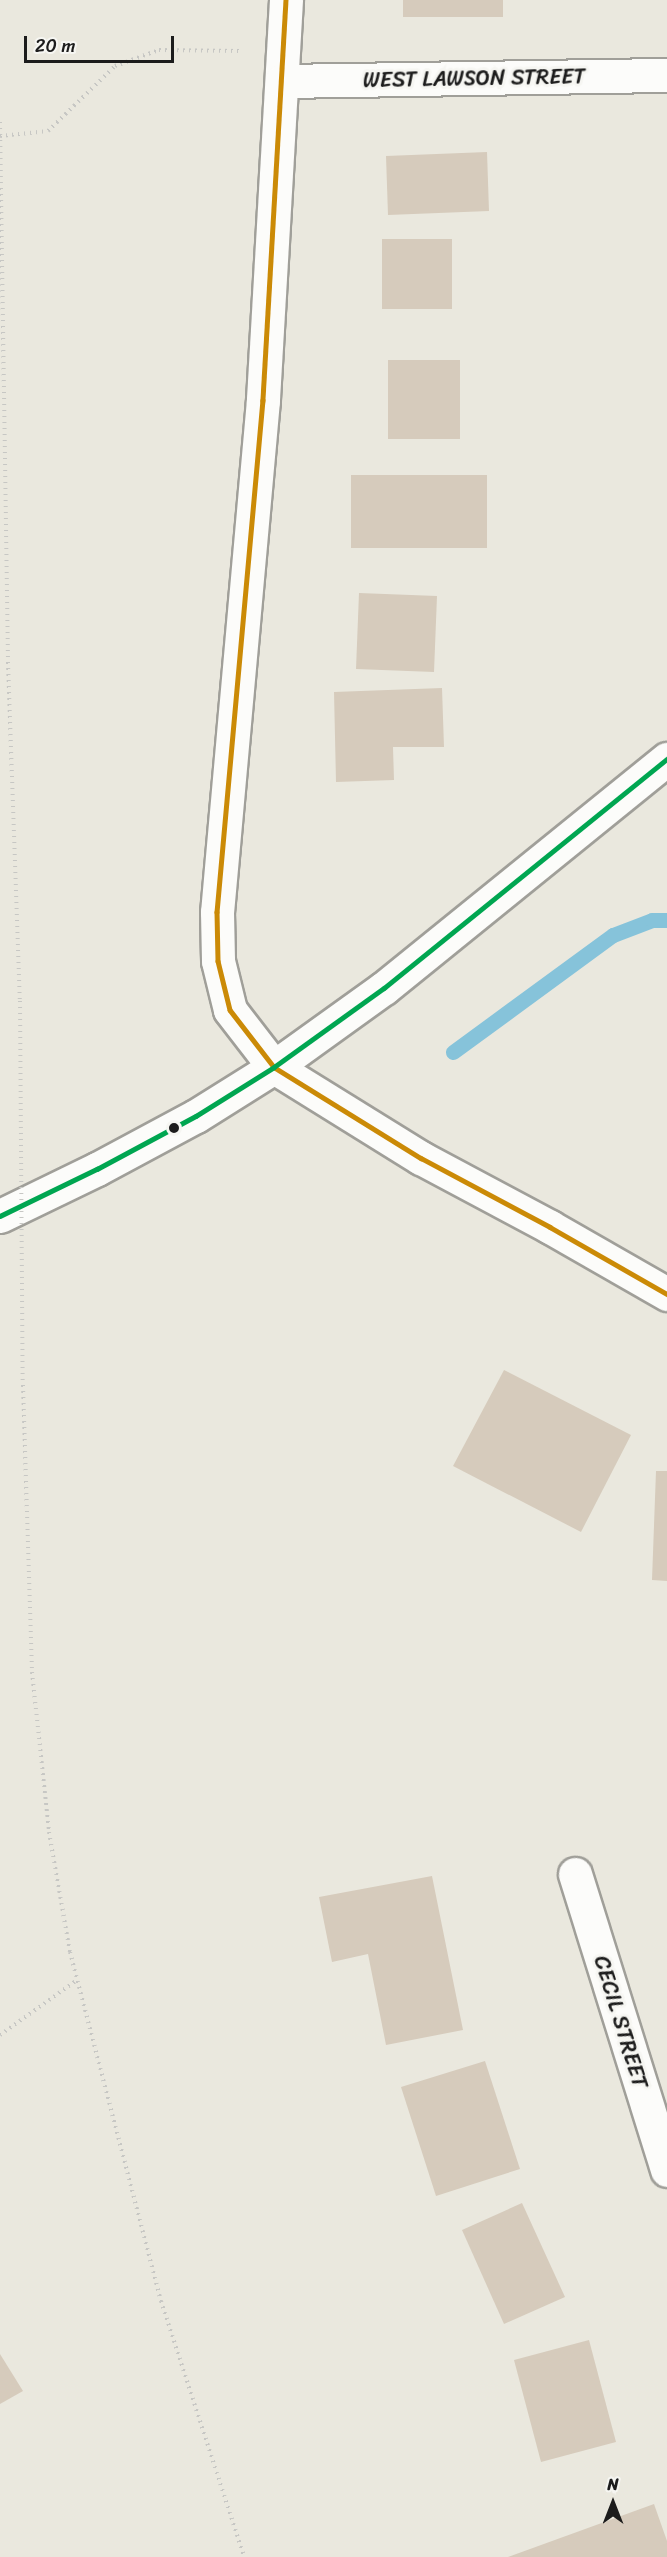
<!DOCTYPE html>
<html>
<head>
<meta charset="utf-8">
<style>
	body { margin:0 }
	#map { position:relative; width:667px; height:2557px; overflow:hidden; background:#eae8de; font-family:Sriracha,sans-serif }
	div>[style] { position:absolute }
	[style*='--x'] { left:calc(var(--x)*1px); top:calc(var(--y)*1px); width:calc(var(--w)*1px); rotate:calc(var(--a)*1deg) }
	.stream>* { height:15px; margin:-7.5px; padding:0 7.5px; transform-origin:7.5px; border-radius:7.5px; background:#86c3da }
	.building>* { inset:0; background:#d6cbbc }
	.path>* { height:4px; margin-top:-2px; transform-origin:0; background:repeating-linear-gradient(90deg,#c7c7c4 0 1.5px,transparent 0 6px) }
	.roads { filter:drop-shadow(2px 0 #a09f99) drop-shadow(-2px 0 #a09f99) drop-shadow(0 2px #a09f99) drop-shadow(0 -2px #a09f99) }
	.minor>* { height:33px; margin:-16.5px; padding:0 16.5px; transform-origin:16.5px; border-radius:16.5px; background:#fcfcfa }
	.tertiary>* { height:33px; margin:-16.5px; padding:0 16.5px; transform-origin:16.5px; border-radius:16.5px; background:#fcfcfa }
	.path-bridge>* { height:4px; margin-top:-2px; transform-origin:0; background:repeating-linear-gradient(90deg,#c7c7c4 0 1.5px,transparent 0 6px) }
	.bus-1>* { height:4.5px; margin:-2.25px; padding:0 2.25px; transform-origin:2.25px; border-radius:2.25px; background:#cb8a06 }
	.bus-2>* { height:4.5px; margin:-2.25px; padding:0 2.25px; transform-origin:2.25px; border-radius:2.25px; background:#00a651 }
	.dots>* { width:16px; height:16px; translate:-50% -50%; box-sizing:border-box; border:3px solid #f6f6f2; border-radius:50% }
	span { translate:-50% -50%; white-space:nowrap; text-align:center; line-height:1.15; -webkit-text-stroke:6px #f6f6f2; paint-order:stroke }
	.street-label { font-size:22px; color:#1c1c1c }
	.north { position:absolute; left:583px; top:2473px; width:60px; height:60px; -webkit-text-stroke:4px #f6f6f2; paint-order:stroke; rotate:0deg; font-size:16px; font-weight:700; line-height:24px; text-align:center; color:#1c1c1c }
	.north::after { content:''; display:block; margin:auto; width:21px; height:27px; background:#1c1c1c; clip-path:polygon(50% 0,100% 100%,50% 72%,0 100%) }
	.scale { position:absolute; left:24px; top:36px; width:150px; height:27px; box-sizing:border-box; border:3px solid #1c1c1c; border-top:0; padding-left:8px; font-size:18px; line-height:21px; white-space:nowrap; color:#1c1c1c; -webkit-text-stroke:4px #f6f6f2; paint-order:stroke }
</style>
</head>
<body>
<div id="map">
	<div class="stream">
		<div style="--x:453;--y:1052;--w:198;--a:-36.2"></div>
		<div style="--x:613;--y:935;--w:42;--a:-21"></div>
		<div style="--x:652;--y:920;--w:15;--a:0"></div>
	</div>
	<div class="building">
		<div style="clip-path:polygon(403px 0,503px 0,503px 17px,403px 17px)"></div>
		<div style="clip-path:polygon(487px 152px,489px 211px,388px 215px,386px 156px)"></div>
		<div style="clip-path:polygon(382px 239px,452px 239px,452px 309px,382px 309px)"></div>
		<div style="clip-path:polygon(388px 360px,460px 360px,460px 439px,388px 439px)"></div>
		<div style="clip-path:polygon(351px 475px,487px 475px,487px 548px,351px 548px)"></div>
		<div style="clip-path:polygon(359px 593px,437px 596px,434px 672px,356px 669px)"></div>
		<div style="clip-path:polygon(442px 688px,444px 747px,393px 747px,394px 780px,336px 782px,334px 692px)"></div>
		<div style="clip-path:polygon(504px 1370px,631px 1435px,581px 1532px,453px 1466px)"></div>
		<div style="clip-path:polygon(656px 1471px,667px 1471px,667px 1581px,652px 1580px)"></div>
		<div style="clip-path:polygon(432px 1876px,463px 2030px,386px 2045px,368px 1954px,332px 1962px,319px 1897px)"></div>
		<div style="clip-path:polygon(485px 2061px,520px 2169px,436px 2196px,401px 2087px)"></div>
		<div style="clip-path:polygon(522px 2203px,565px 2297px,504px 2324px,462px 2230px)"></div>
		<div style="clip-path:polygon(589px 2340px,616px 2442px,541px 2462px,514px 2360px)"></div>
		<div style="clip-path:polygon(0 2354px,23px 2391px,0 2404px)"></div>
		<div style="clip-path:polygon(654px 2504px,667px 2541px,667px 2557px,508px 2557px)"></div>
	</div>
	<div class="path">
		<div style="--x:0;--y:122;--w:540;--a:89.15"></div>
		<div style="--x:8;--y:662;--w:339;--a:88"></div>
		<div style="--x:0;--y:136;--w:48;--a:-5.9"></div>
		<div style="--x:48;--y:131;--w:93;--a:-44.1"></div>
		<div style="--x:115;--y:66;--w:47;--a:-20"></div>
		<div style="--x:159;--y:50;--w:81;--a:0.7"></div>
		<div style="--x:23;--y:1385;--w:287;--a:88.2"></div>
		<div style="--x:32;--y:1672;--w:161;--a:83.9"></div>
		<div style="--x:49;--y:1832;--w:122;--a:80.1"></div>
		<div style="--x:70;--y:1952;--w:361;--a:75.4"></div>
		<div style="--x:161;--y:2301;--w:269;--a:72"></div>
		<div style="--x:0;--y:2035;--w:95;--a:-35.5"></div>
	</div>
	<div class="roads">
		<div class="minor">
			<div style="--x:286;--y:0;--w:401;--a:93.3"></div>
			<div style="--x:263;--y:400;--w:514;--a:95.13"></div>
			<div style="--x:217;--y:912;--w:49;--a:88.8"></div>
			<div style="--x:218;--y:961;--w:50;--a:76.2"></div>
			<div style="--x:230;--y:1010;--w:72;--a:52.3"></div>
			<div style="--x:274;--y:1067;--w:173;--a:31.8"></div>
			<div style="--x:421;--y:1158;--w:146;--a:28.1"></div>
			<div style="--x:550;--y:1227;--w:135;--a:29.8"></div>
			<div style="--x:282;--y:81;--w:385;--a:-0.9"></div>
			<div style="--x:575;--y:1874;--w:310;--a:72.7"></div>
		</div>
		<div class="tertiary">
			<div style="--x:0;--y:1216;--w:108;--a:-25.9"></div>
			<div style="--x:97;--y:1169;--w:112;--a:-28.2"></div>
			<div style="--x:196;--y:1116;--w:92;--a:-32.1"></div>
			<div style="--x:274;--y:1067;--w:135;--a:-35.7"></div>
			<div style="--x:384;--y:988;--w:364;--a:-39"></div>
		</div>
	</div>
	<div class="path-bridge">
		<div style="--x:20;--y:1001;--w:384;--a:89.6"></div>
	</div>
	<div class="bus-1">
		<div style="--x:286;--y:0;--w:401;--a:93.3"></div>
		<div style="--x:263;--y:400;--w:514;--a:95.13"></div>
		<div style="--x:217;--y:912;--w:49;--a:88.8"></div>
		<div style="--x:218;--y:961;--w:50;--a:76.2"></div>
		<div style="--x:230;--y:1010;--w:72;--a:52.3"></div>
		<div style="--x:274;--y:1067;--w:173;--a:31.8"></div>
		<div style="--x:421;--y:1158;--w:146;--a:28.1"></div>
		<div style="--x:550;--y:1227;--w:135;--a:29.8"></div>
	</div>
	<div class="bus-2">
		<div style="--x:0;--y:1216;--w:108;--a:-25.9"></div>
		<div style="--x:97;--y:1169;--w:112;--a:-28.2"></div>
		<div style="--x:196;--y:1116;--w:92;--a:-32.1"></div>
		<div style="--x:274;--y:1067;--w:135;--a:-35.7"></div>
		<div style="--x:384;--y:988;--w:364;--a:-39"></div>
	</div>
	<div class="dots">
		<div style="left:174px;top:1128px;background:#1c1c1c"></div>
	</div>
	<div class="street-label">
		<span style="left:474px;top:78px;rotate:-1deg">WEST LAWSON STREET</span>
		<span style="left:621px;top:2022px;rotate:73deg">CECIL STREET</span>
	</div>
	<div class="north">N</div>
	<div class="scale">20 m</div>
</div>
</body>
</html>
